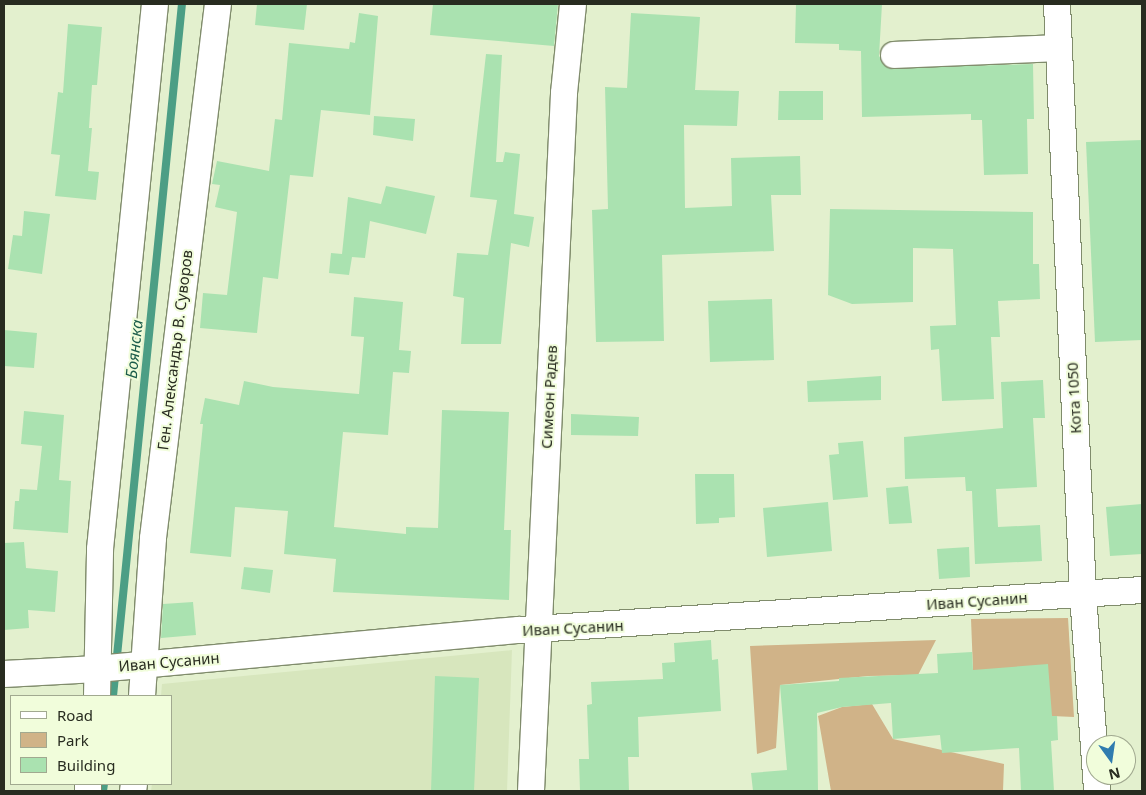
<!DOCTYPE html>
<html>
<head>
<meta charset="utf-8">
<style>
	body { margin:0 }
	#map { position:relative; width:1146px; height:795px; overflow:hidden; background:#e3f0ce; font-family:"Noto Sans",sans-serif }
	div>[style] { position:absolute }
	[style*='--x'] { left:calc(var(--x)*1px); top:calc(var(--y)*1px); width:calc(var(--w)*1px); rotate:calc(var(--a)*1deg) }
	.built>* { inset:0; background:#d7e6bd }
	.green>* { inset:0; background:#d0b388 }
	.stream>* { height:8px; margin:-4px; padding:0 4px; transform-origin:4px; border-radius:4px; background:#4c9e85 }
	.building>* { inset:0; background:#aae2b0 }
	.roads { filter:drop-shadow(1px 0 #808c6c) drop-shadow(-1px 0 #808c6c) drop-shadow(0 1px #808c6c) drop-shadow(0 -1px #808c6c) }
	.minor>* { height:26px; margin:-13px; padding:0 13px; transform-origin:13px; border-radius:13px; background:#fff }
	span { translate:-50% -50%; white-space:nowrap; text-align:center; line-height:1.15; -webkit-text-stroke:4px #f1fddb; paint-order:stroke }
	.street-label { font-size:15px; color:#282c20 }
	.water-label { font-size:16px; color:#1b5c4a; font-style:italic }
	.frame { position:absolute; inset:0; border:5px solid #282c20; pointer-events:none }
	.legend { position:absolute; left:10px; top:695px; width:162px; height:90px; box-sizing:border-box; background:#f1fddb; border:1px solid #a1a990; margin:0; padding:6px 9px; list-style:none; font-size:15px; color:#282c20 }
	.legend li { display:flex; align-items:center; gap:10px; height:25px }
	.legend b { width:25px; border:1px solid #a1a990 }
	.north { position:absolute; left:1086px; top:735px; width:50px; height:50px; box-sizing:border-box; background:#f1fddb; border:1px solid #a1a990; border-radius:50%; rotate:166deg; font-size:14px; font-weight:700; line-height:20px; text-align:center; color:#282c20 }
	.north::after { content:''; display:block; margin:auto; width:18px; height:22px; background:#307caf; clip-path:polygon(50% 0,100% 100%,50% 72%,0 100%) }
</style>
</head>
<body>
<div id="map">
	<div class="built">
		<div style="clip-path:polygon(512px 650px,507px 791px,151px 791px,152px 784px,171px 784px,171px 696px,161px 696px,162px 684px)"></div>
	</div>
	<div class="green">
		<div style="clip-path:polygon(1068px 618px,1074px 717px,1052px 716px,973px 670px,971px 619px)"></div>
		<div style="clip-path:polygon(936px 640px,918px 675px,868px 676px,780px 685px,776px 748px,757px 754px,750px 646px)"></div>
		<div style="clip-path:polygon(872px 704px,893px 739px,1004px 764px,1003px 791px,831px 791px,818px 716px,842px 707px)"></div>
	</div>
	<div class="stream">
		<div style="--x:113;--y:696;--w:695;--a:-84.31"></div>
		<div style="--x:103;--y:791;--w:7;--a:-82"></div>
	</div>
	<div class="building">
		<div style="clip-path:polygon(257px 4px,307px 4px,304px 30px,255px 25px)"></div>
		<div style="clip-path:polygon(433px 4px,558px 4px,554px 46px,430px 35px)"></div>
		<div style="clip-path:polygon(796px 4px,882px 4px,879px 56px,888px 68px,1033px 64px,1034px 119px,1027px 119px,1028px 174px,984px 175px,982px 120px,971px 120px,971px 114px,862px 117px,861px 51px,839px 50px,839px 44px,795px 43px)"></div>
		<div style="clip-path:polygon(359px 13px,378px 16px,370px 115px,321px 110px,313px 177px,290px 175px,278px 279px,263px 277px,257px 333px,200px 328px,203px 293px,227px 295px,237px 212px,215px 207px,220px 185px,212px 184px,217px 161px,269px 171px,275px 119px,282px 120px,289px 43px,349px 49px,350px 42px,355px 43px)"></div>
		<div style="clip-path:polygon(631px 13px,700px 17px,695px 90px,739px 91px,737px 126px,684px 125px,685px 208px,732px 206px,731px 158px,800px 156px,801px 195px,771px 195px,774px 251px,662px 255px,664px 341px,596px 342px,592px 210px,608px 209px,605px 87px,627px 88px)"></div>
		<div style="clip-path:polygon(68px 24px,102px 27px,97px 85px,92px 85px,89px 128px,92px 128px,88px 171px,99px 172px,96px 200px,55px 196px,60px 155px,51px 154px,58px 92px,63px 93px)"></div>
		<div style="clip-path:polygon(486px 54px,502px 55px,496px 162px,503px 162px,505px 152px,520px 154px,514px 214px,534px 217px,529px 247px,511px 243px,501px 344px,461px 344px,464px 298px,453px 296px,457px 253px,488px 255px,497px 200px,470px 197px)"></div>
		<div style="clip-path:polygon(779px 91px,823px 91px,823px 120px,778px 120px)"></div>
		<div style="clip-path:polygon(374px 116px,415px 119px,413px 141px,373px 135px)"></div>
		<div style="clip-path:polygon(1142px 140px,1142px 340px,1095px 342px,1086px 142px)"></div>
		<div style="clip-path:polygon(386px 186px,435px 196px,426px 234px,370px 221px,365px 258px,352px 257px,349px 275px,329px 273px,331px 253px,342px 254px,348px 197px,381px 204px)"></div>
		<div style="clip-path:polygon(830px 209px,1033px 212px,1033px 264px,1039px 264px,1040px 299px,998px 301px,1000px 337px,991px 337px,994px 399px,942px 401px,939px 349px,931px 350px,930px 326px,956px 325px,953px 249px,913px 248px,913px 302px,852px 304px,828px 295px)"></div>
		<div style="clip-path:polygon(24px 211px,50px 214px,42px 274px,8px 269px,13px 235px,22px 236px)"></div>
		<div style="clip-path:polygon(354px 297px,403px 302px,399px 350px,411px 351px,409px 373px,393px 372px,388px 435px,343px 432px,334px 527px,406px 534px,406px 527px,438px 528px,442px 410px,509px 412px,504px 530px,511px 530px,509px 600px,333px 592px,336px 559px,284px 554px,288px 511px,235px 507px,231px 557px,190px 553px,203px 424px,200px 424px,205px 398px,239px 405px,244px 381px,273px 387px,359px 394px,364px 337px,351px 336px)"></div>
		<div style="clip-path:polygon(772px 299px,774px 360px,710px 362px,708px 301px)"></div>
		<div style="clip-path:polygon(4px 330px,37px 333px,34px 368px,4px 366px)"></div>
		<div style="clip-path:polygon(881px 376px,881px 400px,808px 402px,807px 381px)"></div>
		<div style="clip-path:polygon(1043px 380px,1045px 418px,1033px 418px,1037px 487px,996px 489px,998px 527px,1040px 525px,1042px 561px,975px 564px,972px 491px,966px 491px,965px 477px,905px 479px,904px 437px,1003px 428px,1001px 382px)"></div>
		<div style="clip-path:polygon(24px 411px,64px 415px,59px 480px,71px 481px,68px 533px,13px 529px,15px 501px,19px 501px,20px 489px,37px 490px,42px 446px,21px 444px)"></div>
		<div style="clip-path:polygon(571px 414px,639px 417px,638px 436px,571px 435px)"></div>
		<div style="clip-path:polygon(863px 441px,868px 497px,833px 500px,829px 455px,839px 454px,838px 443px)"></div>
		<div style="clip-path:polygon(695px 474px,734px 474px,735px 517px,719px 518px,719px 523px,696px 524px)"></div>
		<div style="clip-path:polygon(908px 486px,912px 523px,889px 524px,886px 488px)"></div>
		<div style="clip-path:polygon(828px 502px,832px 551px,767px 557px,763px 508px)"></div>
		<div style="clip-path:polygon(1142px 504px,1142px 554px,1110px 556px,1106px 507px)"></div>
		<div style="clip-path:polygon(24px 542px,26px 568px,58px 571px,55px 612px,28px 610px,29px 628px,4px 630px,4px 543px)"></div>
		<div style="clip-path:polygon(969px 547px,970px 577px,939px 579px,937px 549px)"></div>
		<div style="clip-path:polygon(244px 567px,273px 570px,270px 593px,241px 589px)"></div>
		<div style="clip-path:polygon(193px 602px,196px 635px,161px 638px,163px 604px)"></div>
		<div style="clip-path:polygon(711px 640px,712px 660px,718px 659px,721px 711px,638px 717px,639px 757px,628px 757px,629px 791px,580px 791px,579px 759px,589px 759px,587px 705px,592px 704px,591px 682px,663px 679px,662px 663px,675px 662px,674px 643px)"></div>
		<div style="clip-path:polygon(972px 652px,973px 670px,1048px 664px,1052px 716px,1057px 716px,1058px 740px,1051px 741px,1054px 791px,1021px 791px,1019px 748px,942px 753px,940px 735px,893px 739px,891px 703px,842px 707px,817px 713px,818px 791px,753px 791px,751px 773px,787px 770px,780px 685px,839px 681px,839px 678px,938px 673px,937px 654px)"></div>
		<div style="clip-path:polygon(435px 676px,479px 678px,474px 791px,431px 791px)"></div>
	</div>
	<div class="roads">
		<div class="minor">
			<div style="--x:1057;--y:4;--w:591;--a:87.48"></div>
			<div style="--x:1083;--y:594;--w:197;--a:85.9"></div>
			<div style="--x:894;--y:55;--w:165;--a:-2.4"></div>
			<div style="--x:4;--y:674;--w:93;--a:-3.1"></div>
			<div style="--x:97;--y:669;--w:424;--a:-5.3"></div>
			<div style="--x:519;--y:630;--w:624;--a:-3.67"></div>
			<div style="--x:97;--y:696;--w:147;--a:-88.8"></div>
			<div style="--x:100;--y:549;--w:548;--a:-84.24"></div>
			<div style="--x:142;--y:696;--w:158;--a:-86"></div>
			<div style="--x:153;--y:538;--w:538;--a:-83.06"></div>
			<div style="--x:88;--y:791;--w:7;--a:-90"></div>
			<div style="--x:133;--y:791;--w:7;--a:-82"></div>
			<div style="--x:531;--y:791;--w:699;--a:-87.29"></div>
			<div style="--x:564;--y:93;--w:89;--a:-84.2"></div>
		</div>
	</div>
	<div class="street-label">
		<span style="left:175px;top:350px;rotate:-83deg">Ген. Александър В. Суворов</span>
		<span style="left:549px;top:397px;rotate:-87deg">Симеон Радев</span>
		<span style="left:1074px;top:398px;rotate:-93deg">Кота 1050</span>
		<span style="left:977px;top:601px;rotate:-4deg">Иван Сусанин</span>
		<span style="left:573px;top:628px;rotate:-3deg">Иван Сусанин</span>
		<span style="left:169px;top:662px;rotate:-5deg">Иван Сусанин</span>
	</div>
	<div class="water-label">
		<span style="left:134px;top:349px;rotate:-84deg">Боянска</span>
	</div>
	<div class="frame"></div>
	<ul class="legend">
	<li><b style="height:6px;background:#fff"></b>Road</li>
	<li><b style="height:14px;background:#d0b388"></b>Park</li>
	<li><b style="height:14px;background:#aae2b0"></b>Building</li>
	</ul>
	<div class="north">N</div>
</div>
</body>
</html>
